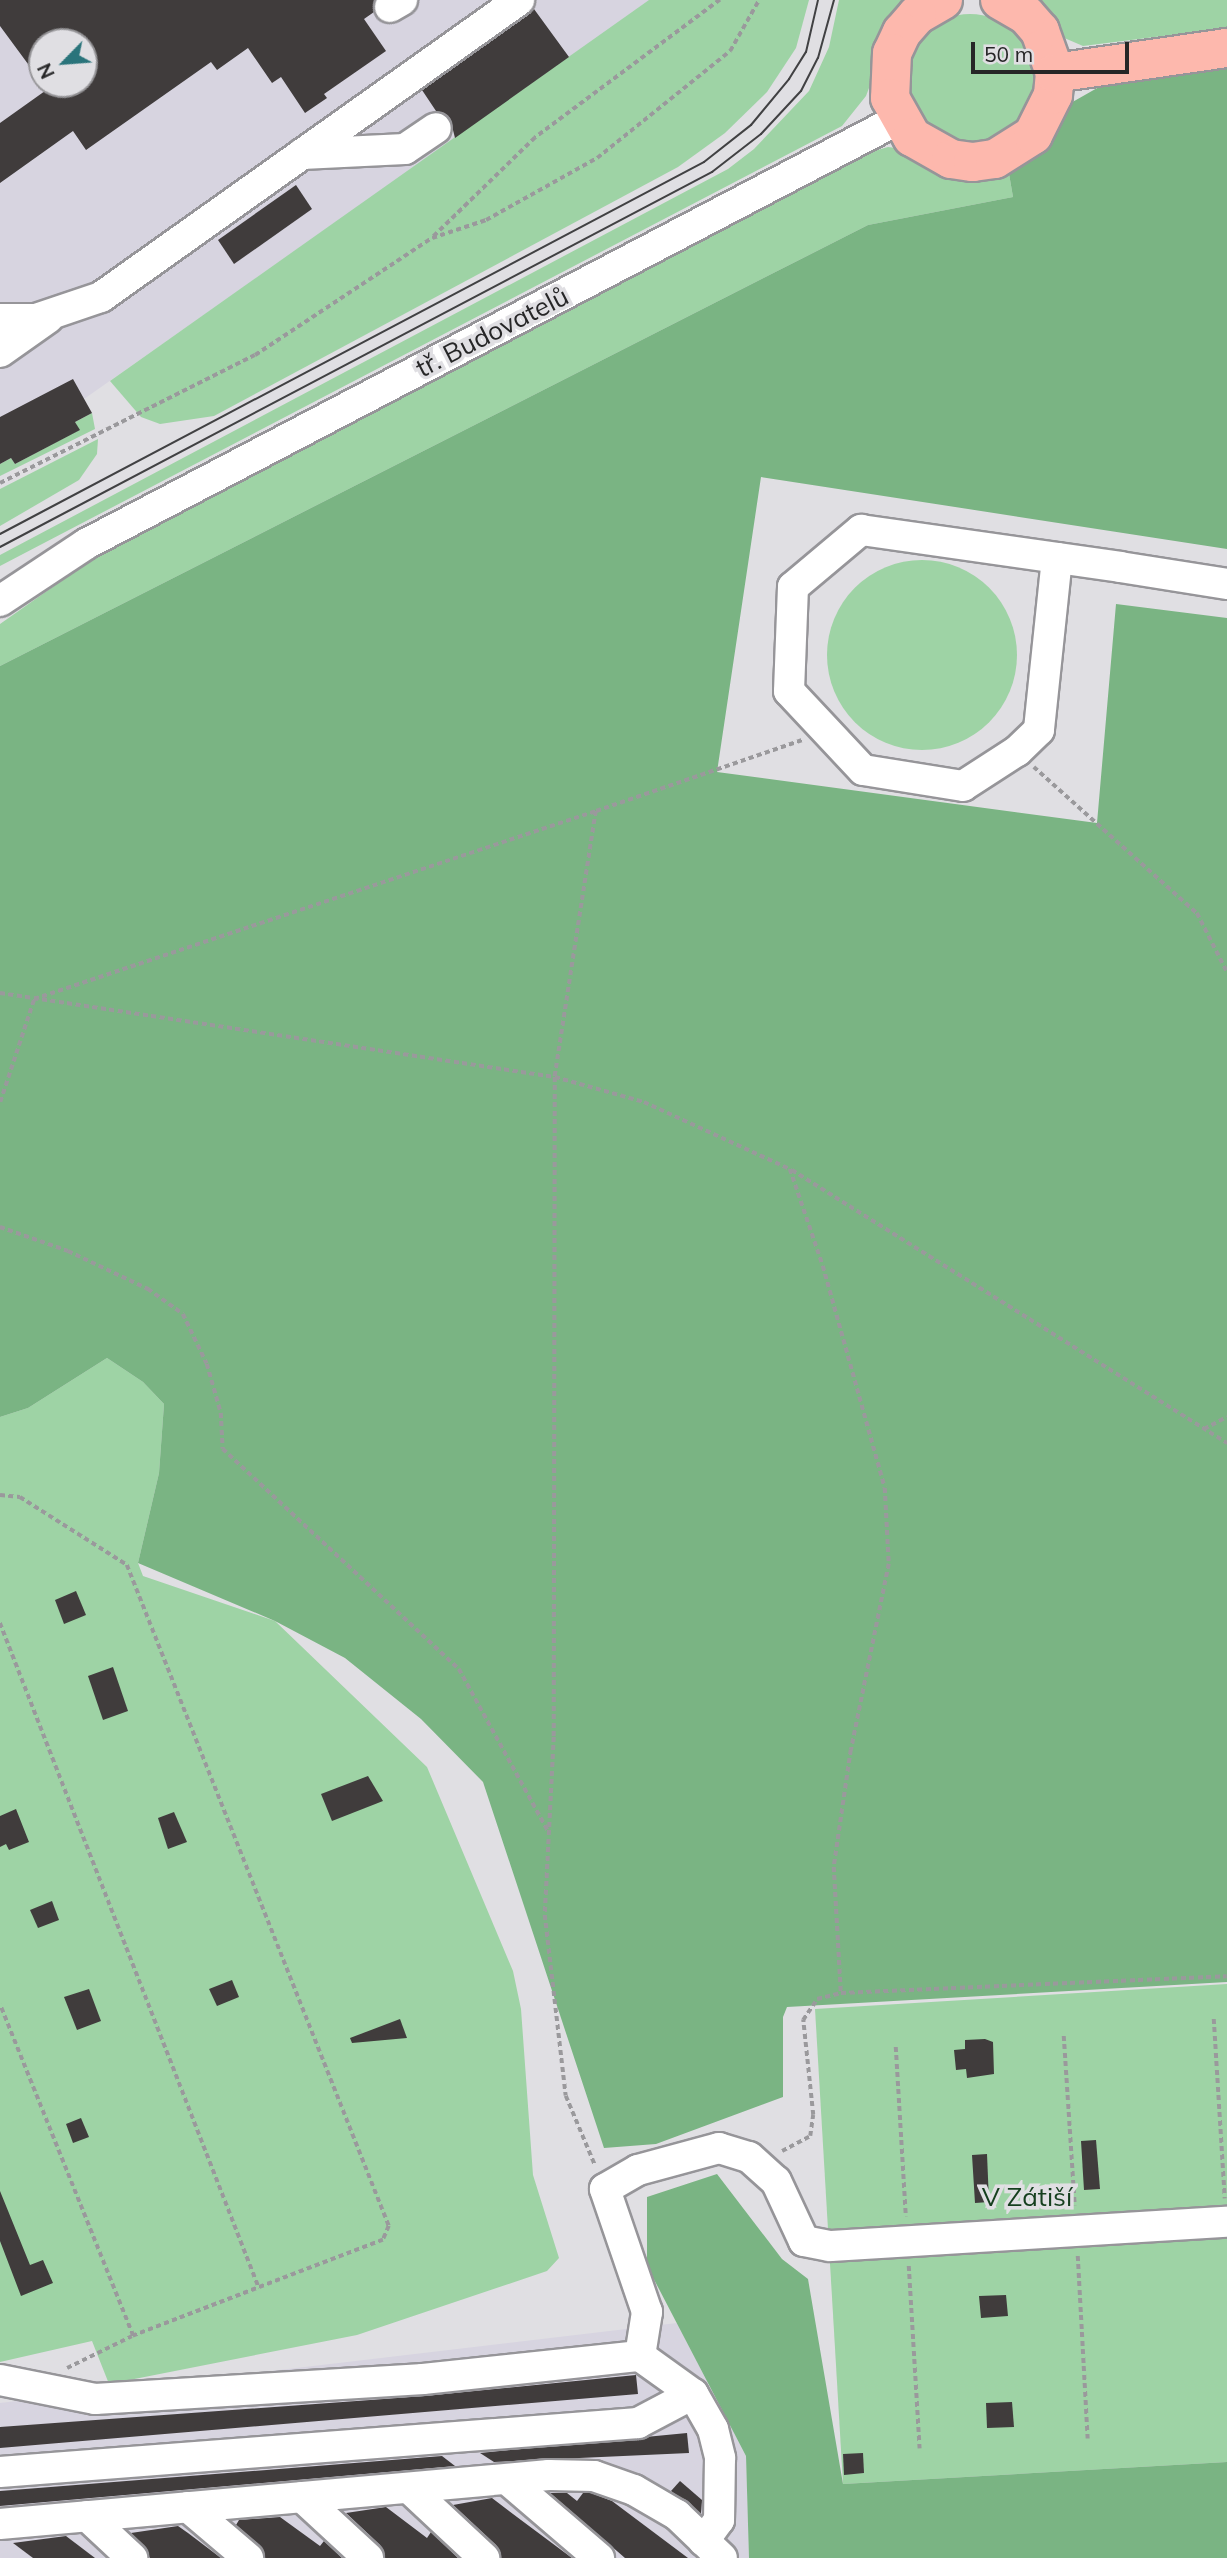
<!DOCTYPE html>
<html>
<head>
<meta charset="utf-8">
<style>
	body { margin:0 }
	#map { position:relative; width:1227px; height:2558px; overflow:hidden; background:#e0dfe3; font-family:Mulish,sans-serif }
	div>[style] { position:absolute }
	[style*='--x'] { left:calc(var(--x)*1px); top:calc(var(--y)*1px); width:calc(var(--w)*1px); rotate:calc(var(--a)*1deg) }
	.built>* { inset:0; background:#d7d4e0 }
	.green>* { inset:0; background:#9ed3a5 }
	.round { border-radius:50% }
	.forest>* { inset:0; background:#7ab483 }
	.building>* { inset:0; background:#403c3c }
	.path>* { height:3.5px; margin-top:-1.75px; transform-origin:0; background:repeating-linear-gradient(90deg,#9a999c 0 5px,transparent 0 8.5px) }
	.roads { filter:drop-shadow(2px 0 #969599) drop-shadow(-2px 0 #969599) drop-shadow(0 2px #969599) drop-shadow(0 -2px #969599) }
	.minor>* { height:30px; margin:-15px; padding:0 15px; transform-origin:15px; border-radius:15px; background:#fff }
	.major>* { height:38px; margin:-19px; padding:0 19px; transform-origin:19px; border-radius:19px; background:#fdb8ad }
	.tram>* { height:2px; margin:-1px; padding:0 1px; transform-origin:1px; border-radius:1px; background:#414143 }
	span { translate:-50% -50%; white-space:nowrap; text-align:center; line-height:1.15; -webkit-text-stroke:7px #e0dfe3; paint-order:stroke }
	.street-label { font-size:26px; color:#262627 }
	.park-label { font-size:26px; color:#153f1e }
	.north { position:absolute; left:28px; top:28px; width:70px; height:70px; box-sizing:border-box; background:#e0dfe3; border:2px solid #969598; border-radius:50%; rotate:245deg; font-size:19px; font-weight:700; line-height:28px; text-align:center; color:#262627 }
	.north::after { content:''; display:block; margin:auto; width:24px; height:32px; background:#2a747b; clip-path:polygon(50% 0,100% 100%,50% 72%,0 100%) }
	.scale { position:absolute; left:971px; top:42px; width:158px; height:32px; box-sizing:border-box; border:4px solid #262627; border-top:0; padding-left:9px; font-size:21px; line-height:24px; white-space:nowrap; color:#262627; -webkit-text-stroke:5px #e0dfe3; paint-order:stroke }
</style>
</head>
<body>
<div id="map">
	<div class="built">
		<div style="clip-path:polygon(evenodd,0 0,652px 0,84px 399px,92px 413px,75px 422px,80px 430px,15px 464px,0 464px,0 0,42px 42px,84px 42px,84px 84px,42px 84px,42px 42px)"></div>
		<div style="clip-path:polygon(677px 2323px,746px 2456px,749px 2558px,0 2558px,0 2403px)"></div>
	</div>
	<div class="green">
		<div style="clip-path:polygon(649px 0,809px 0,796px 48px,767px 92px,725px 133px,678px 167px,214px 416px,160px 424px,141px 417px,110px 381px)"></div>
		<div style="clip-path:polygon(839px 0,902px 0,866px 96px,842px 126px,0 566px,0 555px,728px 169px,754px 149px,809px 91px,829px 47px)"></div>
		<div style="clip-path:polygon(1032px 0,1227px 0,1227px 28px,1083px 46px,1055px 34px)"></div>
		<div class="round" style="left:906px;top:14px;width:128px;height:128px"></div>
		<div style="clip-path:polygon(888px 147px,1007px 162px,1013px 197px,868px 225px,0 666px,0 624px,94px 558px,867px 153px)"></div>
		<div style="clip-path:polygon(92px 413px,95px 429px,0 476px,0 464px,11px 458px,15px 464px,79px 430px,75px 422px)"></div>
		<div style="clip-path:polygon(98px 439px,97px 454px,79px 480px,0 526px,0 489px)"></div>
		<div class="round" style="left:827px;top:560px;width:190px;height:190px"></div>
		<div style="clip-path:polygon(107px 1358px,143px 1382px,164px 1404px,159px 1473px,138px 1563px,143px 1576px,275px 1621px,427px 1767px,513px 1971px,521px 2009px,533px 2175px,559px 2258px,547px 2271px,357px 2335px,109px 2384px,92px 2341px,0 2362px,0 1417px,28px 1408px)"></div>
		<div style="clip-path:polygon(1227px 1984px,1227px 2462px,843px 2484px,815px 2009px)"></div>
	</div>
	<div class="forest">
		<div style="clip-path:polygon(1227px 64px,1227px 549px,761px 477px,717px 772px,1097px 823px,1116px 604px,1227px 618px,1227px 1982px,787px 2007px,783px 2017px,783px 2097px,656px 2144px,604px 2148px,483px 1782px,421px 1719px,345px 1658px,275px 1621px,138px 1563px,159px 1473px,164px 1404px,143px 1382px,107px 1358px,28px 1408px,0 1417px,0 666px,868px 225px,1013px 197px,1007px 162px,1069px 104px,1106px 83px)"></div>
		<div style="clip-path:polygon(717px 2174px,782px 2259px,808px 2279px,843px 2484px,1227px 2462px,1227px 2558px,749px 2558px,746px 2456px,647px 2266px,647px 2197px)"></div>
	</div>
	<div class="building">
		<div style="clip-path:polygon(0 0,374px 0,374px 12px,364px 19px,386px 51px,324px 94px,327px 98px,305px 113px,281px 77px,272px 83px,248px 48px,217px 70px,211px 62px,86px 150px,73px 131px,0 183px,0 123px,45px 91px,41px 84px,84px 84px,84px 42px,42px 42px,42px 83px,0 26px)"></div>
		<div style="clip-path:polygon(534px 9px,569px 57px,455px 138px,450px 118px,436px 111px,422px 90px)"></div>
		<div style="clip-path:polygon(296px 185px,312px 209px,234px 264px,218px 240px)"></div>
		<div style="clip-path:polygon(73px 379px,92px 413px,75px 422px,80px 430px,15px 464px,11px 458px,0 464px,0 417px)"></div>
		<div style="clip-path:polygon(76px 1591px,86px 1615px,64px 1624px,55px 1600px)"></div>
		<div style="clip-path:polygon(113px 1667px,128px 1711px,103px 1720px,88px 1676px)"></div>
		<div style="clip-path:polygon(368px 1776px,383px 1801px,332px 1821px,321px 1794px)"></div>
		<div style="clip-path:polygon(16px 1809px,29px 1842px,9px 1850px,6px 1844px,0 1847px,0 1816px)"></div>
		<div style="clip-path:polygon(174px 1812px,187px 1842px,168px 1849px,158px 1818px)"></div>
		<div style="clip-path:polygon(52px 1901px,59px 1920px,38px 1928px,30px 1910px)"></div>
		<div style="clip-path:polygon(232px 1980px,239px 1997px,217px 2006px,209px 1989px)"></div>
		<div style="clip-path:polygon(89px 1989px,101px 2021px,77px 2030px,64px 1997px)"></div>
		<div style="clip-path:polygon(400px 2019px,407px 2038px,352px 2043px,350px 2038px)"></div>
		<div style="clip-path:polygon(985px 2039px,993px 2042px,994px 2074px,967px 2078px,966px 2069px,956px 2070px,954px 2050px,965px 2049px,965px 2040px)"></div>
		<div style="clip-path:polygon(81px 2118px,89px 2137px,73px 2143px,66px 2124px)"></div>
		<div style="clip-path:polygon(1096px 2140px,1100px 2189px,1084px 2190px,1081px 2141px)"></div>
		<div style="clip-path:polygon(987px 2154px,989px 2202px,975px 2203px,972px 2155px)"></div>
		<div style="clip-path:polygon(0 2191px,30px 2265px,43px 2260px,53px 2283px,21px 2296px,0 2241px)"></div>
		<div style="clip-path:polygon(1006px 2295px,1008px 2316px,981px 2318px,979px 2296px)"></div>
		<div style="clip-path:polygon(636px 2375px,638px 2394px,0 2448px,0 2427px,425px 2396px)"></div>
		<div style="clip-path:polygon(1012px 2402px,1014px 2427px,987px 2428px,986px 2403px)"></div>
		<div style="clip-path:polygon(687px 2433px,689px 2453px,494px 2462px,480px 2453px)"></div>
		<div style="clip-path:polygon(863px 2453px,864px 2473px,844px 2475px,843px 2454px)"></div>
		<div style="clip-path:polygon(442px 2456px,455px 2466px,0 2506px,0 2491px)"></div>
		<div style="clip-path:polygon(680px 2481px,702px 2500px,701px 2514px,671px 2491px)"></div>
		<div style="clip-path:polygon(550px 2493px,567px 2493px,577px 2501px,583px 2493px,591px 2493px,612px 2501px,688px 2558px,625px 2558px)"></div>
		<div style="clip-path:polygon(492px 2498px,521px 2520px,572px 2558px,501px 2558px,496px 2545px,453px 2505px)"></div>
		<div style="clip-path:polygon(386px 2507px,427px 2538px,431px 2532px,458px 2558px,385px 2558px,380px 2545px,346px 2513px)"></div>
		<div style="clip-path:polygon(280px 2517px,320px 2546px,324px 2541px,342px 2558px,265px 2558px,259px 2545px,236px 2525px,239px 2520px)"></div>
		<div style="clip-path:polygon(178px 2526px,188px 2533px,221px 2558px,150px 2558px,131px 2533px)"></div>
		<div style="clip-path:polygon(66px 2536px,95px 2558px,33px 2558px,13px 2543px)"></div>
	</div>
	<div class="path">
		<div style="--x:720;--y:0;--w:231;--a:143.3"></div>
		<div style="--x:535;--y:138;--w:144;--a:135.8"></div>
		<div style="--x:432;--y:238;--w:57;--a:-18.4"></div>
		<div style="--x:486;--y:220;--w:127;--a:-29.2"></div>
		<div style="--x:597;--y:158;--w:171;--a:-38.8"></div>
		<div style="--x:730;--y:51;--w:59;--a:-60.4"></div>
		<div style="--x:0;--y:483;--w:285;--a:-26.7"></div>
		<div style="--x:255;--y:355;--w:212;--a:-33.5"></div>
		<div style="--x:1034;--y:767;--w:219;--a:41.9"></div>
		<div style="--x:1197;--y:913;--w:66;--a:63"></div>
		<div style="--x:596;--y:811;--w:218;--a:-19"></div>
		<div style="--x:0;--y:993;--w:561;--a:8.61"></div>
		<div style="--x:555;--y:1077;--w:92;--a:15.7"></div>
		<div style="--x:644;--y:1102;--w:161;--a:24.7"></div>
		<div style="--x:790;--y:1169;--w:102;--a:71.2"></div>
		<div style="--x:823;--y:1266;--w:230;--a:74.4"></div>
		<div style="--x:885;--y:1488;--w:76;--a:87"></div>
		<div style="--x:889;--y:1564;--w:190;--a:101.5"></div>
		<div style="--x:851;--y:1750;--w:118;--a:98.3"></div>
		<div style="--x:834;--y:1867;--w:126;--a:86.8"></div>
		<div style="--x:0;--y:1102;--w:108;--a:-71.7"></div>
		<div style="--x:34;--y:999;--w:593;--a:-18.5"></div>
		<div style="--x:596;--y:811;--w:269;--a:98.8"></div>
		<div style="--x:555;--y:1077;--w:660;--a:90.09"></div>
		<div style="--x:554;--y:1737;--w:178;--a:92.9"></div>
		<div style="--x:545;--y:1915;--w:182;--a:83.4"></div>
		<div style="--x:566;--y:2096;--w:75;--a:67.2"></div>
		<div style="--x:792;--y:1170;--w:514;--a:32.11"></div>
		<div style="--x:0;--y:1227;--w:72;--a:19.4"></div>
		<div style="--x:68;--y:1251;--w:89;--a:25.4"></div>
		<div style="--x:148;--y:1289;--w:43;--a:35.5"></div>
		<div style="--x:183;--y:1314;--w:55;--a:64.4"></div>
		<div style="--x:207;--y:1364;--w:51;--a:74.1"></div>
		<div style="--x:221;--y:1413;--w:36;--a:87"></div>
		<div style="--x:223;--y:1449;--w:323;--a:43"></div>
		<div style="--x:459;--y:1669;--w:187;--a:61.2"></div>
		<div style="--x:1204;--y:1429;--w:26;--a:-28"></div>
		<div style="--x:0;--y:1495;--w:20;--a:6"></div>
		<div style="--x:20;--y:1497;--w:127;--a:32.4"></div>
		<div style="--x:127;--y:1565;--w:711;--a:68.38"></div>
		<div style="--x:389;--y:2226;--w:15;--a:113"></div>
		<div style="--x:383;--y:2240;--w:268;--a:159"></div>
		<div style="--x:133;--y:2336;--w:357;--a:-111.9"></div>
		<div style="--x:0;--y:1623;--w:714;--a:68.72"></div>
		<div style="--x:1214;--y:2019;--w:180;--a:86.5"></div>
		<div style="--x:1064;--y:2036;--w:170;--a:86.3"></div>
		<div style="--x:896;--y:2047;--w:170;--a:86.6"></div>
		<div style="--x:782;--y:2151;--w:32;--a:-28"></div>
		<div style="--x:810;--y:2136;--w:21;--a:-82"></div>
		<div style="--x:813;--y:2115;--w:96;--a:-96"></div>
		<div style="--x:803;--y:2020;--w:25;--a:-56"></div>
		<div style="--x:817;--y:1999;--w:25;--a:-14"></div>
		<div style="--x:841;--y:1993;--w:386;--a:-2.5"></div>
		<div style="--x:1078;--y:2256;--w:183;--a:86.9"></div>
		<div style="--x:909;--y:2266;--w:183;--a:86.6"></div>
		<div style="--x:67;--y:2368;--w:72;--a:-26.2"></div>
	</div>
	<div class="roads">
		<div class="minor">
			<div style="--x:390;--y:7;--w:14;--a:-30"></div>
			<div style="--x:302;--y:154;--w:103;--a:-2.8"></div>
			<div style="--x:405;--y:149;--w:37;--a:-34"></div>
			<div style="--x:0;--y:319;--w:36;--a:0"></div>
			<div style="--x:36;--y:319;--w:69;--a:-18.7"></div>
			<div style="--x:101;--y:297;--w:513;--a:-35.39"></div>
			<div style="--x:0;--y:352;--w:59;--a:-35.3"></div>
			<div style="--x:1057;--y:558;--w:173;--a:96"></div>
			<div style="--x:1039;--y:730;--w:30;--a:136"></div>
			<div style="--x:1017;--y:751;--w:64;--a:147.1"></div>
			<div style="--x:963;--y:786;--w:101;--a:-170.9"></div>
			<div style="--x:863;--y:770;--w:108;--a:-133.1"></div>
			<div style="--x:789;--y:691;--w:104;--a:-87.8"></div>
			<div style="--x:793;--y:587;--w:89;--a:-40"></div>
			<div style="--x:861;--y:530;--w:262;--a:8.1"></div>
			<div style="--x:1120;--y:567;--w:108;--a:9"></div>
			<div style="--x:0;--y:601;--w:103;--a:-33.5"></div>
			<div style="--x:86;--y:544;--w:917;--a:-27.6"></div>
			<div style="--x:640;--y:2356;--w:65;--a:35.6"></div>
			<div style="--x:693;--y:2394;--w:40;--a:60.3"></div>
			<div style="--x:713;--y:2429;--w:30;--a:76"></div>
			<div style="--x:720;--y:2458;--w:62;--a:90.9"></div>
			<div style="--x:719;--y:2520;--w:26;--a:126"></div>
			<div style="--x:0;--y:2380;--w:97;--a:11.3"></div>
			<div style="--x:95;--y:2399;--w:329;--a:-3.5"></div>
			<div style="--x:423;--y:2379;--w:218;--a:-6.1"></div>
			<div style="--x:640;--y:2356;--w:45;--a:-81"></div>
			<div style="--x:647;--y:2312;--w:130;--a:-108.9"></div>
			<div style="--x:605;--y:2189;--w:38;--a:-30"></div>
			<div style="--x:638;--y:2170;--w:84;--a:-15.2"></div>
			<div style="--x:719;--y:2148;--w:31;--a:17"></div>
			<div style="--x:749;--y:2157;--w:36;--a:42"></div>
			<div style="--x:776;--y:2181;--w:66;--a:65"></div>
			<div style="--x:804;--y:2241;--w:26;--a:11"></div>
			<div style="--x:830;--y:2246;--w:398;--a:-3.5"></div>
			<div style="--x:0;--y:2472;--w:640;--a:-4.39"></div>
			<div style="--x:638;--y:2423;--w:62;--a:-27.8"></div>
			<div style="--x:508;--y:2480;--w:120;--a:40.6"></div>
			<div style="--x:409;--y:2488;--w:103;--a:43"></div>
			<div style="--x:302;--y:2497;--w:90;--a:42.7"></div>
			<div style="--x:188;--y:2507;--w:79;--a:40.4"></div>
			<div style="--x:87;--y:2516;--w:62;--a:43"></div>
			<div style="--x:0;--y:2524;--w:551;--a:-5.1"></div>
			<div style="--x:549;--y:2475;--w:45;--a:1.3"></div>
			<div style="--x:594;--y:2476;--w:42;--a:19.3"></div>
			<div style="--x:634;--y:2490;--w:50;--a:30.2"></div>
			<div style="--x:677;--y:2515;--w:62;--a:43.7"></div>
		</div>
		<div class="major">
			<div style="--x:943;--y:0;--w:30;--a:150"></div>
			<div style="--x:917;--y:15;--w:23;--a:131"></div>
			<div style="--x:902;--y:32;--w:23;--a:115"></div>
			<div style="--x:892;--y:53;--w:45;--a:92.5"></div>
			<div style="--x:890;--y:98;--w:45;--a:60.6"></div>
			<div style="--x:912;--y:137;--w:45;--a:29.4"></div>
			<div style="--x:951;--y:159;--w:22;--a:8"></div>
			<div style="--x:973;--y:162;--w:22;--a:-8"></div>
			<div style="--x:995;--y:159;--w:45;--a:-32.3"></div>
			<div style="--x:1033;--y:135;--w:45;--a:-63.4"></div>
			<div style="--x:1053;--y:95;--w:22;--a:-85"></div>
			<div style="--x:1055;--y:73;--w:45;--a:-109.7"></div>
			<div style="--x:1040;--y:31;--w:21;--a:-131"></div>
			<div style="--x:1026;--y:15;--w:30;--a:-150"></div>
			<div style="--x:1055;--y:73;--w:174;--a:-8.3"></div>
		</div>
	</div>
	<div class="tram">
		<div style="--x:0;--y:534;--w:796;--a:-27.85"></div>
		<div style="--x:704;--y:162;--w:60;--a:-38.2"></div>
		<div style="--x:751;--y:125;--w:60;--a:-50.4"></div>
		<div style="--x:789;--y:79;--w:32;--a:-58"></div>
		<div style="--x:806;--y:52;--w:53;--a:-77"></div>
		<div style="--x:0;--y:547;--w:805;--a:-27.78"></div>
		<div style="--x:712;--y:172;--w:62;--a:-37.8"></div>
		<div style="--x:761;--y:134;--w:59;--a:-47.1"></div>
		<div style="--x:801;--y:91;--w:37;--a:-63"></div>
		<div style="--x:818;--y:58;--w:60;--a:-74.6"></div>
	</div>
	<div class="street-label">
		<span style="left:492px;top:332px;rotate:-27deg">tř. Budovatelů</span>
	</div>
	<div class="park-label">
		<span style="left:1027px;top:2197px">V Zátiší</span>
	</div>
	<div class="north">N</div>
	<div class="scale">50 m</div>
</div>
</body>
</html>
